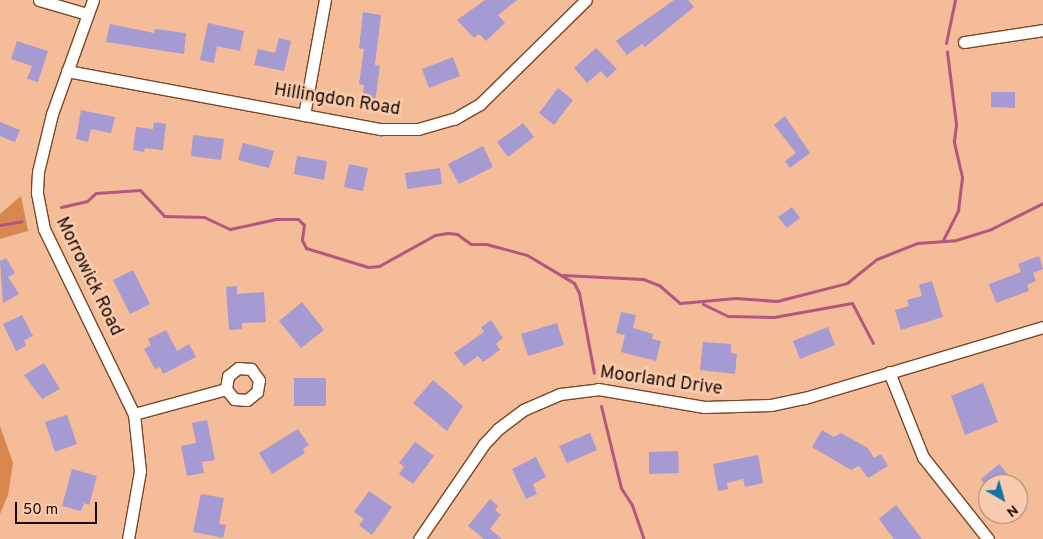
<!DOCTYPE html>
<html>
<head>
<meta charset="utf-8">
<style>
	body { margin:0 }
	#map { position:relative; width:1043px; height:539px; overflow:hidden; background:#f4bc98; font-family:Overpass,sans-serif }
	div>[style] { position:absolute }
	[style*='--x'] { left:calc(var(--x)*1px); top:calc(var(--y)*1px); width:calc(var(--w)*1px); rotate:calc(var(--a)*1deg) }
	.green>* { inset:0; background:#d8874f }
	.stream>* { height:3px; margin:-1.5px; padding:0 1.5px; transform-origin:1.5px; border-radius:1.5px; background:#b45680 }
	.building>* { inset:0; background:#a69ad2 }
	.roads { filter:drop-shadow(1px 0 #774726) drop-shadow(-1px 0 #774726) drop-shadow(0 1px #774726) drop-shadow(0 -1px #774726) }
	.minor>* { height:11px; margin:-5.5px; padding:0 5.5px; transform-origin:5.5px; border-radius:5.5px; background:#fff }
	span { translate:-50% -50%; white-space:nowrap; text-align:center; line-height:1.15; -webkit-text-stroke:5px #faccaf; paint-order:stroke }
	.street-label { font-size:18px; color:#1c0900 }
	.north { position:absolute; left:978px; top:474px; width:50px; height:50px; box-sizing:border-box; background:#faccaf; border:1px solid #a17e69; border-radius:50%; rotate:142deg; font-size:14px; font-weight:700; line-height:20px; text-align:center; color:#1c0900 }
	.north::after { content:''; display:block; margin:auto; width:18px; height:22px; background:#0f76a2; clip-path:polygon(50% 0,100% 100%,50% 72%,0 100%) }
	.scale { position:absolute; left:15px; top:502px; width:82px; height:22px; box-sizing:border-box; border:2px solid #1c0900; border-top:0; padding-left:6px; font-size:15px; line-height:18px; white-space:nowrap; color:#1c0900; -webkit-text-stroke:4px #faccaf; paint-order:stroke }
</style>
</head>
<body>
<div id="map">
	<div class="green">
		<div style="clip-path:polygon(21px 196px,28px 231px,0 239px,0 214px)"></div>
		<div style="clip-path:polygon(0 426px,13px 463px,8px 495px,0 514px)"></div>
	</div>
	<div class="stream">
		<div style="--x:946;--y:43;--w:44;--a:-78.2"></div>
		<div style="--x:61;--y:207;--w:27;--a:-13"></div>
		<div style="--x:87;--y:201;--w:12;--a:-42"></div>
		<div style="--x:96;--y:193;--w:44;--a:-3.9"></div>
		<div style="--x:140;--y:190;--w:35;--a:47"></div>
		<div style="--x:164;--y:216;--w:40;--a:1.4"></div>
		<div style="--x:204;--y:217;--w:29;--a:25"></div>
		<div style="--x:230;--y:229;--w:47;--a:-12.3"></div>
		<div style="--x:276;--y:219;--w:22;--a:0"></div>
		<div style="--x:298;--y:219;--w:8;--a:45"></div>
		<div style="--x:304;--y:225;--w:15;--a:98"></div>
		<div style="--x:302;--y:240;--w:9;--a:63"></div>
		<div style="--x:306;--y:248;--w:65;--a:17"></div>
		<div style="--x:368;--y:267;--w:11;--a:-5"></div>
		<div style="--x:379;--y:266;--w:64;--a:-29"></div>
		<div style="--x:435;--y:235;--w:13;--a:-9"></div>
		<div style="--x:448;--y:233;--w:9;--a:6"></div>
		<div style="--x:457;--y:234;--w:17;--a:36"></div>
		<div style="--x:471;--y:244;--w:15;--a:0"></div>
		<div style="--x:486;--y:244;--w:42;--a:15"></div>
		<div style="--x:527;--y:255;--w:55;--a:30.8"></div>
		<div style="--x:574;--y:283;--w:11;--a:63"></div>
		<div style="--x:579;--y:293;--w:81;--a:79.4"></div>
		<div style="--x:0;--y:225;--w:22;--a:-10"></div>
		<div style="--x:943;--y:240;--w:34;--a:-63"></div>
		<div style="--x:958;--y:210;--w:33;--a:-83"></div>
		<div style="--x:962;--y:177;--w:37;--a:-103"></div>
		<div style="--x:954;--y:141;--w:17;--a:-83"></div>
		<div style="--x:956;--y:124;--w:73;--a:-97.1"></div>
		<div style="--x:562;--y:275;--w:81;--a:2.8"></div>
		<div style="--x:643;--y:279;--w:17;--a:21"></div>
		<div style="--x:659;--y:285;--w:28;--a:41"></div>
		<div style="--x:680;--y:303;--w:56;--a:-5.1"></div>
		<div style="--x:736;--y:298;--w:41;--a:4.2"></div>
		<div style="--x:777;--y:301;--w:72;--a:-14.4"></div>
		<div style="--x:847;--y:283;--w:38;--a:-39"></div>
		<div style="--x:877;--y:259;--w:43;--a:-21.8"></div>
		<div style="--x:917;--y:243;--w:39;--a:-4"></div>
		<div style="--x:956;--y:240;--w:37;--a:-17"></div>
		<div style="--x:991;--y:229;--w:58;--a:-26.6"></div>
		<div style="--x:703;--y:304;--w:28;--a:26"></div>
		<div style="--x:728;--y:316;--w:46;--a:1.2"></div>
		<div style="--x:774;--y:317;--w:79;--a:-10.2"></div>
		<div style="--x:852;--y:303;--w:45;--a:62.3"></div>
		<div style="--x:601;--y:406;--w:84;--a:76.3"></div>
		<div style="--x:621;--y:488;--w:20;--a:57"></div>
		<div style="--x:632;--y:505;--w:36;--a:71"></div>
	</div>
	<div class="building">
		<div style="clip-path:polygon(485px 0,517px 0,498px 15px,505px 23px,486px 41px,479px 34px,474px 38px,457px 20px)"></div>
		<div style="clip-path:polygon(674px 0,688px 0,694px 7px,645px 47px,642px 44px,627px 55px,616px 41px)"></div>
		<div style="clip-path:polygon(363px 12px,381px 15px,375px 65px,380px 66px,375px 103px,362px 101px,364px 85px,359px 84px,364px 49px,359px 48px)"></div>
		<div style="clip-path:polygon(208px 23px,244px 31px,240px 51px,217px 46px,214px 63px,200px 60px)"></div>
		<div style="clip-path:polygon(110px 24px,154px 33px,155px 29px,186px 33px,184px 54px,106px 42px)"></div>
		<div style="clip-path:polygon(279px 38px,291px 41px,284px 71px,254px 65px,258px 49px,275px 53px)"></div>
		<div style="clip-path:polygon(17px 41px,48px 51px,38px 82px,27px 79px,32px 66px,11px 59px)"></div>
		<div style="clip-path:polygon(596px 48px,617px 69px,607px 78px,601px 71px,587px 83px,574px 68px)"></div>
		<div style="clip-path:polygon(453px 57px,460px 76px,429px 88px,422px 69px)"></div>
		<div style="clip-path:polygon(558px 88px,573px 100px,554px 125px,539px 113px)"></div>
		<div style="clip-path:polygon(991px 92px,1015px 92px,1015px 108px,991px 107px)"></div>
		<div style="clip-path:polygon(81px 110px,115px 117px,111px 133px,91px 129px,88px 142px,76px 139px)"></div>
		<div style="clip-path:polygon(785px 116px,810px 153px,790px 168px,785px 161px,796px 153px,774px 125px)"></div>
		<div style="clip-path:polygon(0 122px,20px 130px,15px 142px,0 136px)"></div>
		<div style="clip-path:polygon(154px 122px,166px 124px,163px 150px,145px 148px,144px 152px,133px 150px,136px 127px,153px 129px)"></div>
		<div style="clip-path:polygon(523px 123px,534px 137px,508px 157px,497px 142px)"></div>
		<div style="clip-path:polygon(193px 135px,224px 139px,221px 160px,191px 156px)"></div>
		<div style="clip-path:polygon(243px 143px,274px 151px,269px 168px,238px 160px)"></div>
		<div style="clip-path:polygon(483px 146px,493px 167px,459px 184px,448px 164px)"></div>
		<div style="clip-path:polygon(297px 156px,327px 161px,324px 180px,294px 174px)"></div>
		<div style="clip-path:polygon(349px 164px,368px 168px,363px 191px,344px 187px)"></div>
		<div style="clip-path:polygon(440px 168px,442px 184px,407px 189px,405px 173px)"></div>
		<div style="clip-path:polygon(792px 207px,800px 218px,787px 228px,778px 217px)"></div>
		<div style="clip-path:polygon(1039px 256px,1043px 269px,1033px 273px,1036px 281px,1027px 285px,1029px 291px,996px 303px,989px 284px,1021px 272px,1018px 264px)"></div>
		<div style="clip-path:polygon(6px 258px,15px 273px,8px 277px,19px 294px,3px 303px,0 261px)"></div>
		<div style="clip-path:polygon(133px 270px,150px 304px,130px 314px,113px 280px)"></div>
		<div style="clip-path:polygon(932px 281px,943px 317px,901px 330px,895px 310px,909px 306px,907px 300px,922px 296px,919px 285px)"></div>
		<div style="clip-path:polygon(237px 286px,237px 294px,264px 292px,266px 322px,242px 323px,242px 329px,229px 330px,226px 287px)"></div>
		<div style="clip-path:polygon(302px 302px,324px 330px,301px 348px,279px 321px)"></div>
		<div style="clip-path:polygon(621px 312px,636px 315px,633px 328px,653px 334px,652px 339px,661px 341px,656px 361px,621px 352px,625px 335px,616px 333px)"></div>
		<div style="clip-path:polygon(22px 315px,33px 336px,24px 340px,26px 346px,16px 351px,3px 324px)"></div>
		<div style="clip-path:polygon(491px 320px,503px 338px,496px 344px,500px 350px,483px 362px,478px 356px,464px 366px,454px 353px,484px 332px,481px 327px)"></div>
		<div style="clip-path:polygon(557px 323px,564px 345px,528px 356px,521px 334px)"></div>
		<div style="clip-path:polygon(828px 327px,835px 345px,800px 359px,793px 341px)"></div>
		<div style="clip-path:polygon(166px 330px,177px 351px,189px 344px,196px 357px,163px 374px,160px 367px,155px 369px,144px 349px,151px 345px,148px 339px)"></div>
		<div style="clip-path:polygon(703px 342px,731px 344px,731px 353px,737px 354px,735px 374px,700px 370px)"></div>
		<div style="clip-path:polygon(44px 363px,60px 389px,42px 399px,24px 375px)"></div>
		<div style="clip-path:polygon(294px 378px,326px 378px,326px 406px,294px 406px)"></div>
		<div style="clip-path:polygon(433px 380px,463px 406px,447px 431px,413px 403px)"></div>
		<div style="clip-path:polygon(983px 383px,998px 422px,965px 435px,951px 396px)"></div>
		<div style="clip-path:polygon(67px 415px,77px 444px,55px 452px,45px 422px)"></div>
		<div style="clip-path:polygon(207px 420px,215px 460px,202px 462px,204px 473px,187px 476px,181px 446px,196px 443px,192px 423px)"></div>
		<div style="clip-path:polygon(298px 429px,309px 445px,303px 449px,305px 453px,272px 474px,259px 453px)"></div>
		<div style="clip-path:polygon(822px 430px,834px 437px,841px 433px,868px 448px,874px 458px,881px 454px,888px 466px,868px 478px,859px 466px,851px 470px,812px 447px)"></div>
		<div style="clip-path:polygon(590px 433px,597px 450px,567px 463px,559px 446px)"></div>
		<div style="clip-path:polygon(415px 442px,434px 456px,413px 484px,399px 474px,404px 467px,399px 463px)"></div>
		<div style="clip-path:polygon(678px 451px,679px 473px,649px 474px,649px 452px)"></div>
		<div style="clip-path:polygon(758px 455px,763px 483px,745px 487px,743px 479px,727px 483px,728px 489px,718px 491px,713px 464px)"></div>
		<div style="clip-path:polygon(536px 457px,546px 477px,533px 484px,537px 494px,526px 499px,512px 469px)"></div>
		<div style="clip-path:polygon(999px 464px,1016px 484px,985px 484px,981px 479px)"></div>
		<div style="clip-path:polygon(72px 469px,97px 476px,89px 505px,84px 503px,81px 511px,62px 506px)"></div>
		<div style="clip-path:polygon(1018px 487px,1028px 499px,1018px 507px)"></div>
		<div style="clip-path:polygon(369px 491px,392px 507px,372px 535px,359px 525px,364px 519px,354px 512px)"></div>
		<div style="clip-path:polygon(201px 494px,224px 498px,219px 524px,226px 525px,223px 538px,193px 532px)"></div>
		<div style="clip-path:polygon(490px 499px,498px 506px,495px 510px,501px 515px,490px 529px,502px 539px,484px 539px,468px 526px)"></div>
		<div style="clip-path:polygon(896px 505px,922px 539px,894px 539px,879px 519px)"></div>
	</div>
	<div class="roads">
		<div class="minor">
			<div style="--x:39;--y:0;--w:50;--a:16.3"></div>
			<div style="--x:93;--y:0;--w:121;--a:109.8"></div>
			<div style="--x:52;--y:114;--w:60;--a:103.6"></div>
			<div style="--x:38;--y:172;--w:21;--a:93"></div>
			<div style="--x:37;--y:193;--w:37;--a:79"></div>
			<div style="--x:44;--y:229;--w:206;--a:64.1"></div>
			<div style="--x:134;--y:414;--w:57;--a:84"></div>
			<div style="--x:140;--y:471;--w:69;--a:100"></div>
			<div style="--x:964;--y:42;--w:80;--a:-8.6"></div>
			<div style="--x:67;--y:71;--w:319;--a:10.5"></div>
			<div style="--x:381;--y:129;--w:37;--a:0"></div>
			<div style="--x:418;--y:129;--w:37;--a:-16"></div>
			<div style="--x:454;--y:119;--w:30;--a:-30"></div>
			<div style="--x:480;--y:104;--w:148;--a:-44.5"></div>
			<div style="--x:304;--y:115;--w:117;--a:-79.7"></div>
			<div style="--x:889;--y:372;--w:92;--a:68.2"></div>
			<div style="--x:923;--y:457;--w:105;--a:51.6"></div>
			<div style="--x:134;--y:414;--w:95;--a:-15.2"></div>
			<div style="--x:226;--y:389;--w:13;--a:51"></div>
			<div style="--x:234;--y:399;--w:13;--a:4"></div>
			<div style="--x:247;--y:400;--w:13;--a:-39"></div>
			<div style="--x:257;--y:392;--w:12;--a:-81"></div>
			<div style="--x:259;--y:380;--w:14;--a:-126"></div>
			<div style="--x:251;--y:369;--w:13;--a:-176"></div>
			<div style="--x:238;--y:368;--w:13;--a:141"></div>
			<div style="--x:228;--y:376;--w:13;--a:99"></div>
			<div style="--x:419;--y:539;--w:115;--a:-55.6"></div>
			<div style="--x:484;--y:444;--w:21;--a:-47"></div>
			<div style="--x:498;--y:429;--w:31;--a:-37"></div>
			<div style="--x:523;--y:410;--w:40;--a:-23.4"></div>
			<div style="--x:560;--y:394;--w:38;--a:-7"></div>
			<div style="--x:598;--y:389;--w:108;--a:9.6"></div>
			<div style="--x:704;--y:407;--w:67;--a:-1.7"></div>
			<div style="--x:771;--y:405;--w:35;--a:-12"></div>
			<div style="--x:805;--y:398;--w:248;--a:-16.6"></div>
		</div>
	</div>
	<div class="street-label">
		<span style="left:337px;top:101px;rotate:9deg">Hillingdon Road</span>
		<span style="left:88px;top:277px;rotate:64deg">Morrowick Road</span>
		<span style="left:661px;top:382px;rotate:8deg">Moorland Drive</span>
	</div>
	<div class="north">N</div>
	<div class="scale">50 m</div>
</div>
</body>
</html>
